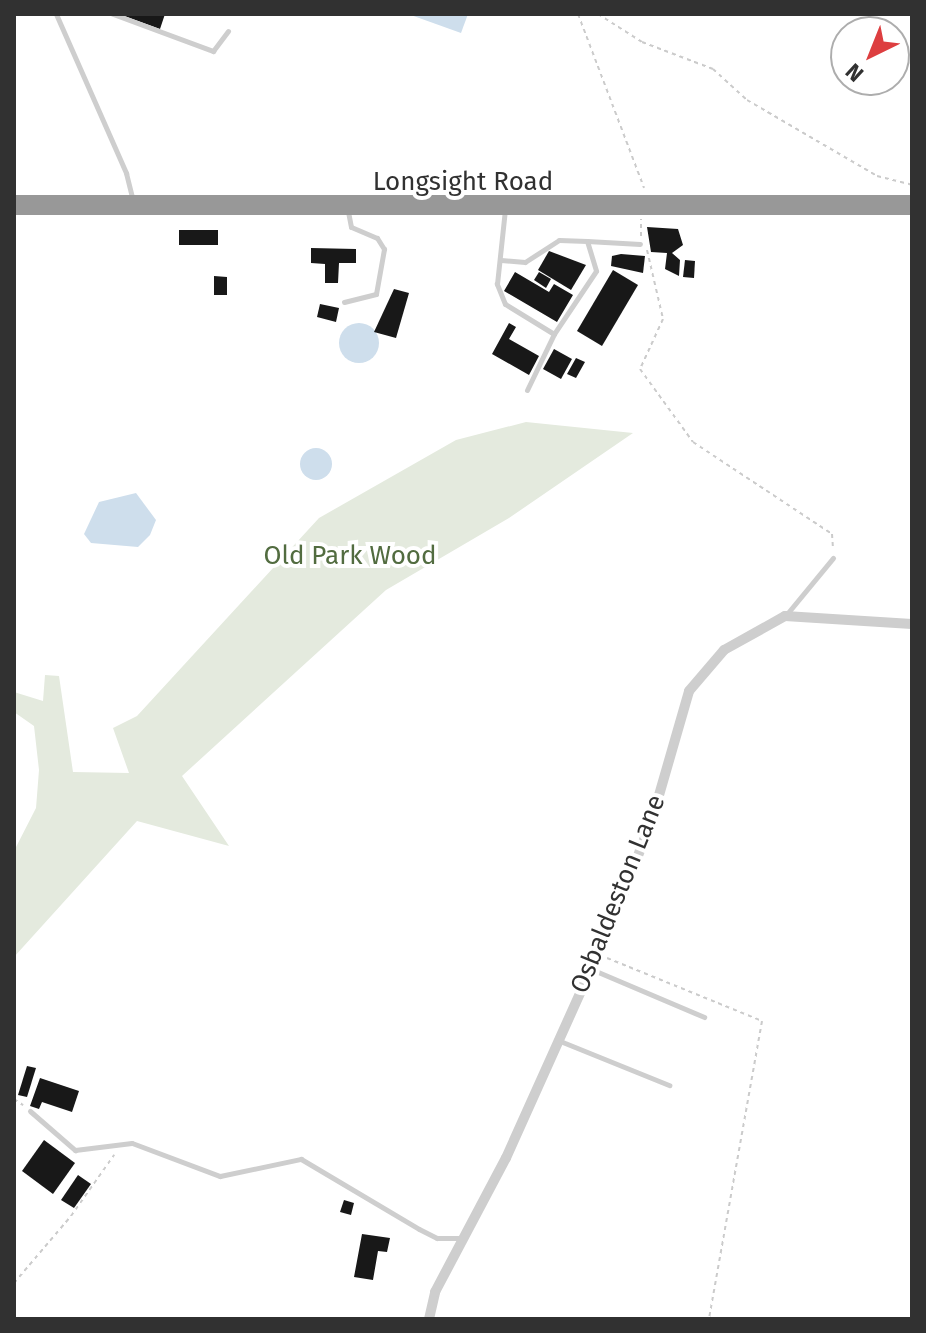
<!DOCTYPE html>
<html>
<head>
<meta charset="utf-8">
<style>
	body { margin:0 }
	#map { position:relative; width:926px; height:1333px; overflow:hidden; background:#fff; font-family:"Fira Sans",sans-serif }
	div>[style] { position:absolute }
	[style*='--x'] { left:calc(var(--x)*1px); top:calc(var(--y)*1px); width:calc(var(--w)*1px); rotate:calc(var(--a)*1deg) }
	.green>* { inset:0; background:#e4eade }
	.water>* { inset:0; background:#cedeec }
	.round { border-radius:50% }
	.building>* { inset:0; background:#181818 }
	.path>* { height:2px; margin-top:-1px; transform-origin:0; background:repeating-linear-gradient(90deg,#cbcbcb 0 4px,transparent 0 8px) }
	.lane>* { height:5px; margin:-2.5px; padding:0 2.5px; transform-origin:2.5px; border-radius:2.5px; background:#cecece }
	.street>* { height:10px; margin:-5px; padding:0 5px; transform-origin:5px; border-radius:5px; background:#cecece }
	.highway>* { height:20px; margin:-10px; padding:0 10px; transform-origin:10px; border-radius:10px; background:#989898 }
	span { translate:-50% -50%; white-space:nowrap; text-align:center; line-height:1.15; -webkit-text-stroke:8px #fff; paint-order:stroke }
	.street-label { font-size:26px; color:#313131 }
	.park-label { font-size:26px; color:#526c40 }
	.frame { position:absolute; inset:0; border:16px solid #313131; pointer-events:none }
	.north { position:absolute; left:830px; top:16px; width:80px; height:80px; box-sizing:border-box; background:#fff; border:2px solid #adadad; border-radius:50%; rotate:223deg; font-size:22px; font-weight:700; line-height:32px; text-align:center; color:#313131 }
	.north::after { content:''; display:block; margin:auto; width:28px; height:36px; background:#dd3e40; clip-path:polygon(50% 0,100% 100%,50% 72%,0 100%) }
</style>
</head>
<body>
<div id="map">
	<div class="green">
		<div style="clip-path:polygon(526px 422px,633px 433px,509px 518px,386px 590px,182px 776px,229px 846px,137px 821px,14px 957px,14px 851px,36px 808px,39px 770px,34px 726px,14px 712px,14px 692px,43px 701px,45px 675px,59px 676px,73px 772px,129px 773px,113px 728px,137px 716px,319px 518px,456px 440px)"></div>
	</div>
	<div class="water">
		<div style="clip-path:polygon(408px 14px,468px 14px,461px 33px)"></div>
		<div class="round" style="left:339px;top:323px;width:40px;height:40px"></div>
		<div class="round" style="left:300px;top:448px;width:32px;height:32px"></div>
		<div style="clip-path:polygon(136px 493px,156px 520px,150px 535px,138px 547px,91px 543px,84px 534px,99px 502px)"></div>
	</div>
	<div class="building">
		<div style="clip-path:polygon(119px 14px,165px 14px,160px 29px)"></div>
		<div style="clip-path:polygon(647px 227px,678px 229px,683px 245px,672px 253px,680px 260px,679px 276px,665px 269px,667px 253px,651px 252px)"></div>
		<div style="clip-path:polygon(179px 230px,218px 230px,218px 245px,179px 245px)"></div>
		<div style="clip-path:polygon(311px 248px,356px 249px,356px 263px,339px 263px,338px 283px,325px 283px,325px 264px,311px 263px)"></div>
		<div style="clip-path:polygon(549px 251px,586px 265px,571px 290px,538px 270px)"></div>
		<div style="clip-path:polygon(621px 254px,645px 256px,643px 273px,611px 266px,612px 256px)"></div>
		<div style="clip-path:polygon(685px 260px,695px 261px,694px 278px,683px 277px)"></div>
		<div style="clip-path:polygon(613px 270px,638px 285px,602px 346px,577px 331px)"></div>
		<div style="clip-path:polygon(515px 272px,549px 292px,554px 284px,573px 295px,557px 322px,504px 291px)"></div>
		<div style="clip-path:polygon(539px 272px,551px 279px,546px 288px,534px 280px)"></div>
		<div style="clip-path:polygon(214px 276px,227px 277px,227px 295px,214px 295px)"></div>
		<div style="clip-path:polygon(394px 289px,409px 293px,396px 338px,374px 332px)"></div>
		<div style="clip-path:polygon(320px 304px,339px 308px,336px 322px,317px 317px)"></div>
		<div style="clip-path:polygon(509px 323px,516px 327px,509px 339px,539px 356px,529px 375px,492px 354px)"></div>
		<div style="clip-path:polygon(554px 349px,572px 359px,561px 379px,543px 369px)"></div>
		<div style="clip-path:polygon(576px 358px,585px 362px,576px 378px,567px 374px)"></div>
		<div style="clip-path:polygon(27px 1066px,36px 1068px,27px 1097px,18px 1095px)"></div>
		<div style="clip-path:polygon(40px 1078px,79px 1091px,72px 1112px,42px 1102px,39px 1109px,30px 1106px)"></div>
		<div style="clip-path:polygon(44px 1140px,75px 1163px,53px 1194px,22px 1171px)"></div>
		<div style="clip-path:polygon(78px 1175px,91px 1184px,74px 1208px,61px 1200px)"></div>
		<div style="clip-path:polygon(344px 1200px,354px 1203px,351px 1215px,340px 1212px)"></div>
		<div style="clip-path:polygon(362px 1234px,390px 1238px,387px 1252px,378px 1251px,373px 1280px,354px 1277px)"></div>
	</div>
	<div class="path">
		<div style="--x:578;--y:14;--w:186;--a:69.2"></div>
		<div style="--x:598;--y:14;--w:52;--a:32.5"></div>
		<div style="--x:642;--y:42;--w:76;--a:20.8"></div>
		<div style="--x:713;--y:69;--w:46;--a:42.4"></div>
		<div style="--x:747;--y:100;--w:151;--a:30.3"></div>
		<div style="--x:877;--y:176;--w:36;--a:14"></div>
		<div style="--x:641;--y:236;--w:17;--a:-90"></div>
		<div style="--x:647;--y:250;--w:71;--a:76.9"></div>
		<div style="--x:663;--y:319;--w:55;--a:114.7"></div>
		<div style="--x:640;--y:369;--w:90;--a:54"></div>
		<div style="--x:693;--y:442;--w:167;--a:33.5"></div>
		<div style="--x:832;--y:534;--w:15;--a:86"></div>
		<div style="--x:607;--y:958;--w:167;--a:22.1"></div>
		<div style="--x:762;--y:1021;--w:303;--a:100.1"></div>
		<div style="--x:14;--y:1099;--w:11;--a:34"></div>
		<div style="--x:14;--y:1283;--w:88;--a:-49.6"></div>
		<div style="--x:71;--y:1216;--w:75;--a:-54.8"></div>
	</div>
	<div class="lane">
		<div style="--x:56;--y:14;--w:174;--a:66.2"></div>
		<div style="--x:126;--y:173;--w:30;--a:76"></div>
		<div style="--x:113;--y:14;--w:107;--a:20.3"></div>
		<div style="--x:213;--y:51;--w:25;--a:-53"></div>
		<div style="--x:587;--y:241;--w:53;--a:3.2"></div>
		<div style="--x:501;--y:260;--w:24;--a:5"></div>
		<div style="--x:525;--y:262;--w:40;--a:-32.9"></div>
		<div style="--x:559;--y:240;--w:28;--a:2"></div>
		<div style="--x:587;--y:241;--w:31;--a:73"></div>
		<div style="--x:596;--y:271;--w:76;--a:123.7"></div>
		<div style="--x:554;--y:334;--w:57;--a:-148.5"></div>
		<div style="--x:505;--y:304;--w:22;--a:-112"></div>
		<div style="--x:497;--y:284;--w:75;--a:-83.9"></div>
		<div style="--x:344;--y:302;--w:33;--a:-14"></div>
		<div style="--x:376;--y:294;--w:46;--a:-79.9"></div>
		<div style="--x:384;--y:249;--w:13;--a:-122"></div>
		<div style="--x:377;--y:238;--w:28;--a:-157"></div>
		<div style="--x:351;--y:227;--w:16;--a:-101"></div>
		<div style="--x:527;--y:390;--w:62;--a:-64.3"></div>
		<div style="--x:786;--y:615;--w:74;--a:-50.5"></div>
		<div style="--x:591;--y:969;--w:123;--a:23"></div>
		<div style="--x:560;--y:1041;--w:118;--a:22"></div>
		<div style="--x:30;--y:1111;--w:60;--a:40.9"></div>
		<div style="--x:75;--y:1150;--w:57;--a:-7"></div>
		<div style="--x:132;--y:1143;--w:94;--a:20.6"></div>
		<div style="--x:220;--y:1176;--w:83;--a:-11.9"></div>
		<div style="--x:301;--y:1159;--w:137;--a:30.7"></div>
		<div style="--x:419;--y:1229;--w:20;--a:27"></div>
		<div style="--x:437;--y:1238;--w:23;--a:0"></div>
	</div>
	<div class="street">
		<div style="--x:429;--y:1319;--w:28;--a:-77"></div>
		<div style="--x:435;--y:1292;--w:152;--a:-62.1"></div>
		<div style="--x:506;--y:1158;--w:271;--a:-65.8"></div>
		<div style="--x:617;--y:911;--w:102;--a:-69.2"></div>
		<div style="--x:653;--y:816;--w:130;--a:-73.9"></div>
		<div style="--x:689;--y:691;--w:54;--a:-49.5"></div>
		<div style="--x:724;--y:650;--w:70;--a:-29.1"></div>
		<div style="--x:785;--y:616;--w:127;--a:3.6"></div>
	</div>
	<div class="highway">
		<div style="--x:14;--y:205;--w:898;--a:0"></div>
	</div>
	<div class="street-label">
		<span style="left:463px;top:182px">Longsight Road</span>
		<span style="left:618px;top:894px;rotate:-68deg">Osbaldeston Lane</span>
	</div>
	<div class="park-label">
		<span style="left:350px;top:556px">Old Park Wood</span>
	</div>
	<div class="frame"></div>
	<div class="north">N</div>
</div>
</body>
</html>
